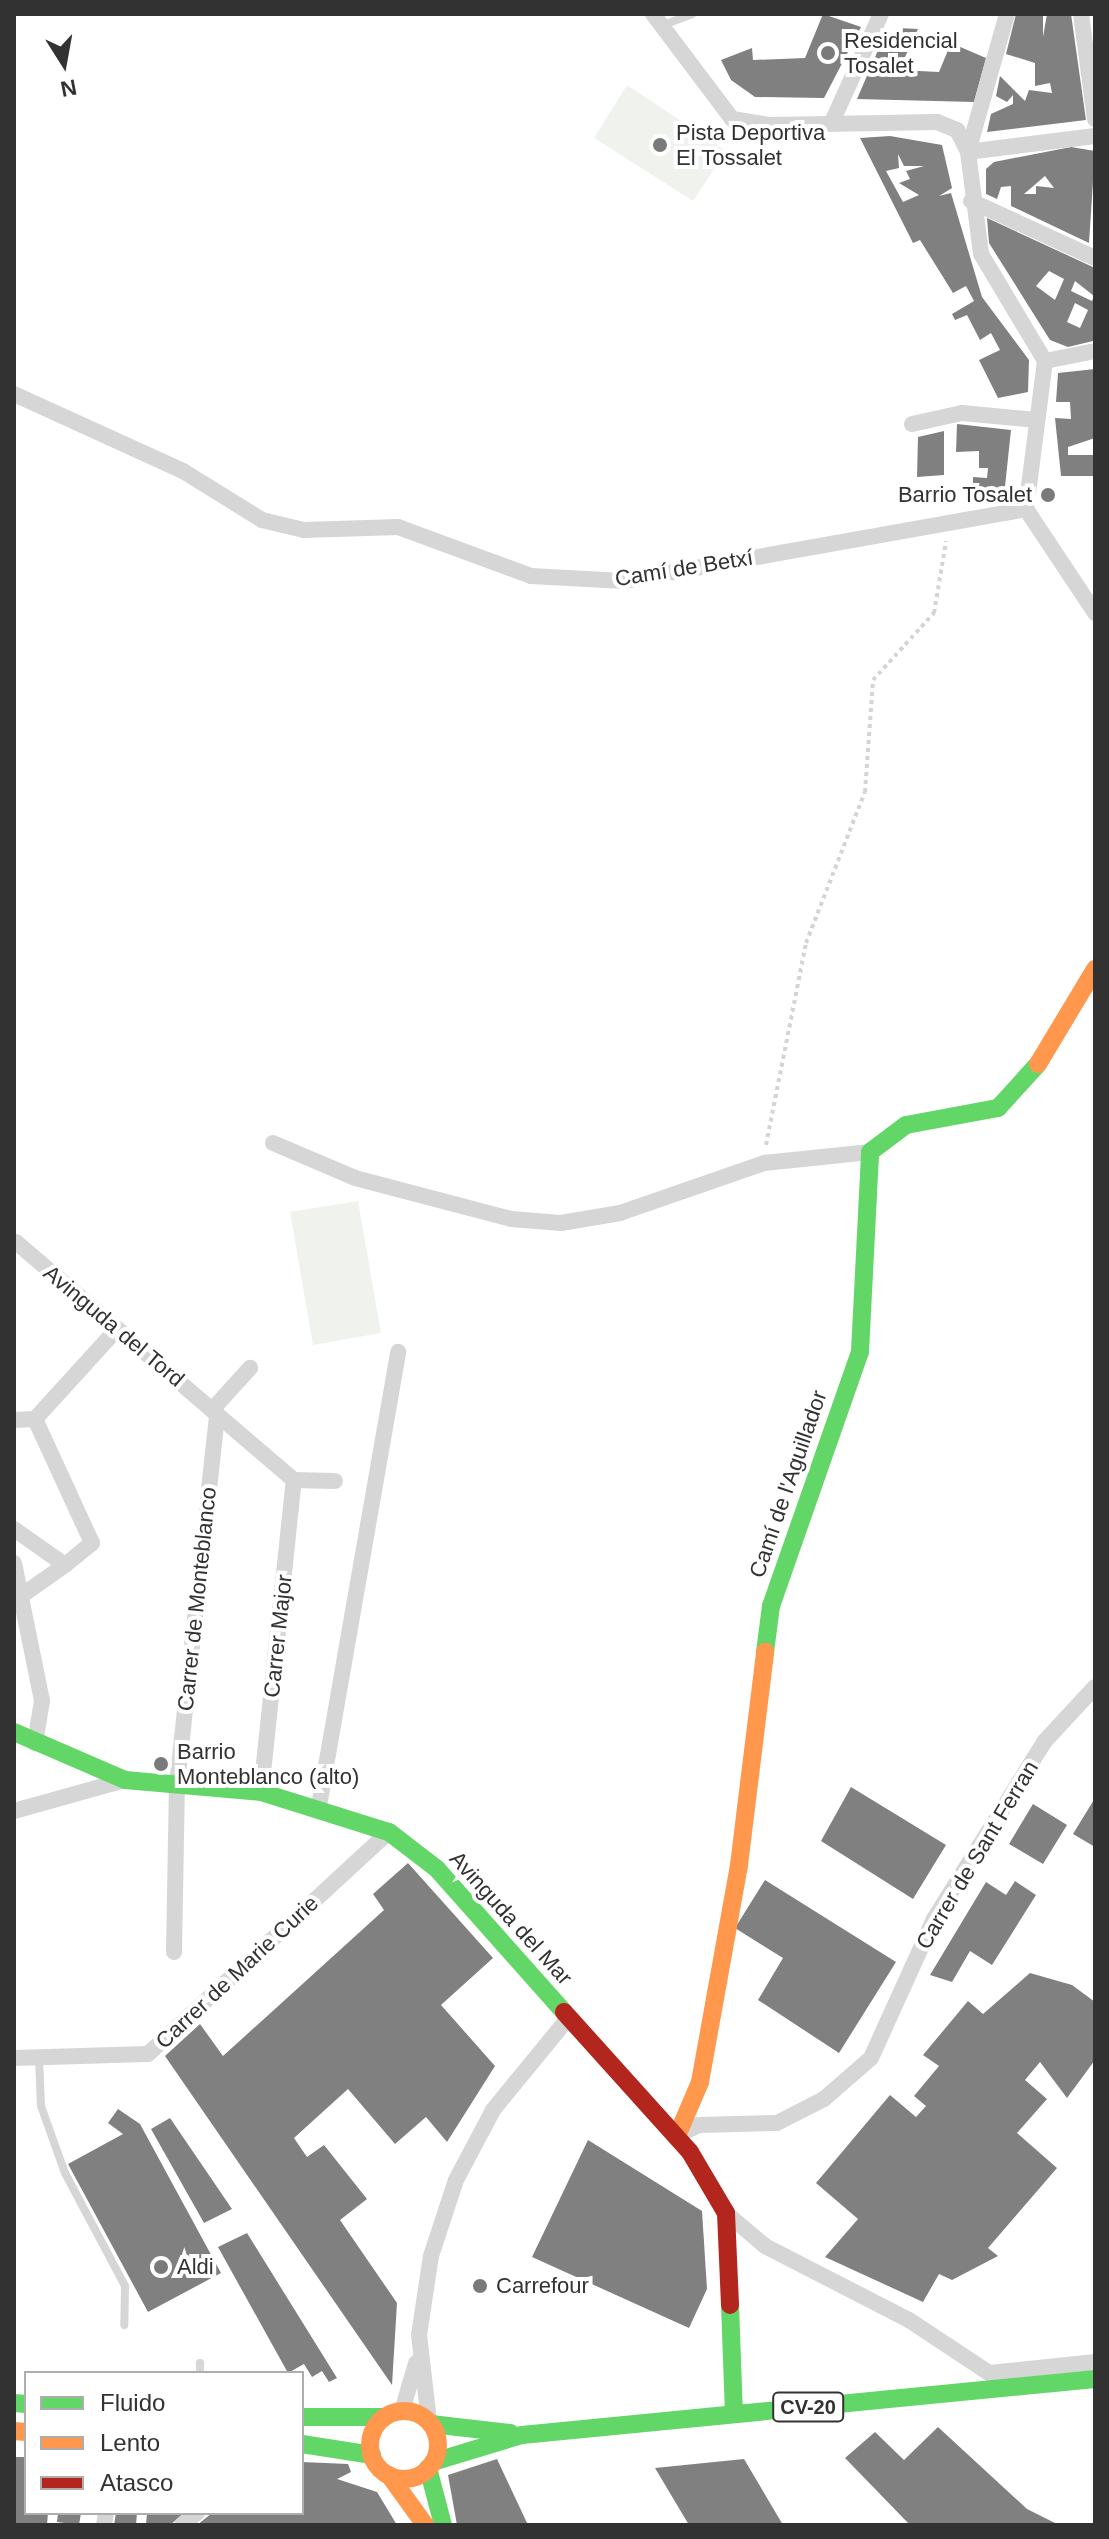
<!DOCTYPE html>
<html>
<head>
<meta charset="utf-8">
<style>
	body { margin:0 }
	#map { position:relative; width:1109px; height:2539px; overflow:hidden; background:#fff; font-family:Arial,sans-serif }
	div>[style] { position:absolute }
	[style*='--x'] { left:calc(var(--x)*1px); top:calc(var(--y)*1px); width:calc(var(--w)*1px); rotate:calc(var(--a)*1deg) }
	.green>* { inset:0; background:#f0f3ed }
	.building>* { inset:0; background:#808080 }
	.path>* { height:4px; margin-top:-2px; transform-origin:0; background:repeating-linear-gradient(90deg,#d4d4d4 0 4px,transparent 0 8px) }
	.lane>* { height:8px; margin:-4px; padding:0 4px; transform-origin:4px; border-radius:4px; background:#d6d6d6 }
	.street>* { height:16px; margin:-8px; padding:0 8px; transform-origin:8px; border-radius:8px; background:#d6d6d6 }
	.fast>* { height:18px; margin:-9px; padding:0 9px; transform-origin:9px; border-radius:9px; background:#63d668 }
	.slow>* { height:18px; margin:-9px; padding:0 9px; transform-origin:9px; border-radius:9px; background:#ff974d }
	.slow>.ring { margin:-9px; padding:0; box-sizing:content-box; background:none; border:18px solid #ff974d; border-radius:50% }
	.jam>* { height:18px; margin:-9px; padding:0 9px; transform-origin:9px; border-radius:9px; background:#b3261e }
	.dots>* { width:22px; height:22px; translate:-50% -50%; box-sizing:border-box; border:4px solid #fff; border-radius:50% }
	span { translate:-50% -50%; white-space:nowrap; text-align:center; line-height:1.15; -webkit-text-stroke:8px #fff; paint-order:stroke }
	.shield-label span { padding:2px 6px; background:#fff; border:2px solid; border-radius:6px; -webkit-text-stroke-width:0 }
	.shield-label { font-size:20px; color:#323232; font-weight:700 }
	.poi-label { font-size:22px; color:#323232 }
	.left { translate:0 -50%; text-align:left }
	.right { translate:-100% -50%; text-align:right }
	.street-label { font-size:22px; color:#323232 }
	.frame { position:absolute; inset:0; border:16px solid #323232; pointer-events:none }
	.legend { position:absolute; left:24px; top:2371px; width:280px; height:144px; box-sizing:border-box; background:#fff; border:2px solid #adadad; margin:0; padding:10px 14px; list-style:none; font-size:24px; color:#323232 }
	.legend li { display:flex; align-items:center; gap:16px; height:40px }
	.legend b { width:40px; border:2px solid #adadad }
	.north { position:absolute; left:24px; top:24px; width:80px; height:80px; -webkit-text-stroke:6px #fff; paint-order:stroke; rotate:169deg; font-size:22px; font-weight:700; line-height:32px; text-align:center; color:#323232 }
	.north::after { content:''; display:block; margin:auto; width:28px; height:36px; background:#323232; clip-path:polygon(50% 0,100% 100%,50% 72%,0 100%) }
</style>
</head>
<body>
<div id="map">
	<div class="green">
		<div style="clip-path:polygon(627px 85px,726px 151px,693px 201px,594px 138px)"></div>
		<div style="clip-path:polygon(358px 1201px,381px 1333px,313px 1345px,290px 1212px)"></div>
	</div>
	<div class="building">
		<div style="clip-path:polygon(823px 14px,861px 27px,824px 98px,755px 97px,731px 80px,721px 60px,752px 48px,753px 60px,805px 58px)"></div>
		<div style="clip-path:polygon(1016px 14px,1043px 14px,1043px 37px,1047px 14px,1071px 14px,1086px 120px,987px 132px,991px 114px,1013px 104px,1013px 95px,1007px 102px,996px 96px,1000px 76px,1025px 101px,1029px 90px,1052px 93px,1050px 83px,1035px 86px,1035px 63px,1006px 54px)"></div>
		<div style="clip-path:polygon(898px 28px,918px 29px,899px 70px,939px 72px,951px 43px,986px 58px,974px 102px,857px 99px,882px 41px,892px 43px)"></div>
		<div style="clip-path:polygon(evenodd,890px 136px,942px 145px,952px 188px,939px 196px,951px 193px,982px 297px,1029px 360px,1028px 392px,998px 398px,979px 360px,1000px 350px,991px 333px,980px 340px,967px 315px,955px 320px,952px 314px,974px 301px,966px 286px,953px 293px,920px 240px,913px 243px,860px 138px,890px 136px,898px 154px,904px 166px,924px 166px,906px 171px,910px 179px,899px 183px,919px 195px,903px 202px,886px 171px,899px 168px,898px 154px)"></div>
		<div style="clip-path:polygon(evenodd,1071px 147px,1095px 151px,1089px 243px,1011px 206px,1011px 186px,1001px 187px,997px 199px,986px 194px,986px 169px,994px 162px,1071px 147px,1045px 176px,1054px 188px,1036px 186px,1036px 194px,1024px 194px,1045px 176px)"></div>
		<div style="clip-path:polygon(evenodd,987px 218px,1095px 268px,1093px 341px,1068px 347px,1050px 340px,989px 243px,987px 218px,1049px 271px,1064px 279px,1055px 300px,1036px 286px,1049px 271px,987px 218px,1075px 281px,1094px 296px,1092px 301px,1071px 291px,1075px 281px,987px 218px,1075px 303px,1088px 310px,1080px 328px,1067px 322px,1075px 303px)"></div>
		<div style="clip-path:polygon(1095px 369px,1095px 438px,1068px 447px,1068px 455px,1095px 455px,1095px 476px,1061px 476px,1055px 418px,1071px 419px,1070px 402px,1056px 402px,1058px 373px)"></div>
		<div style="clip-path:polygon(957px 424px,1011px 430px,1004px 496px,973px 502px,973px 477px,987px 478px,988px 468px,979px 468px,979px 451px,956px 452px)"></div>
		<div style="clip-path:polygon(944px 431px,944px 475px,917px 477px,918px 437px)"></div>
		<div style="clip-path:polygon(851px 1787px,946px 1845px,913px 1899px,821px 1841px)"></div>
		<div style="clip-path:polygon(1095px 1798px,1095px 1847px,1073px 1834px)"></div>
		<div style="clip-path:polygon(1033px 1804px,1067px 1825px,1043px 1864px,1009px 1844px)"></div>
		<div style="clip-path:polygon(408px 1863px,493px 1958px,441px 2005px,495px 2066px,447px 2142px,426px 2117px,395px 2144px,348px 2089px,294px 2138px,307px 2157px,324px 2145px,367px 2199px,340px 2220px,397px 2303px,392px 2385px,165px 2056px,200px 2024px,223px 2056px,384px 1910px,373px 1894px)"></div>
		<div style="clip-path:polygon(765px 1880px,896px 1962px,839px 2053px,758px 2000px,783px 1958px,735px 1928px)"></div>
		<div style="clip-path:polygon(1015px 1881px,1036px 1895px,992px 1965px,970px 1951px,952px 1982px,930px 1975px,986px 1882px,1006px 1895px)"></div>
		<div style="clip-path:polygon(1030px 1973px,1072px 1985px,1095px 2002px,1095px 2060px,1067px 2098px,1040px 2062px,1025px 2080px,1047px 2099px,1017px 2133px,1057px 2168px,988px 2248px,998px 2256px,952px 2280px,939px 2274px,923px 2302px,825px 2257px,858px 2219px,816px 2183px,890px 2095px,916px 2117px,926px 2106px,914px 2096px,939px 2066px,923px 2055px,968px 2001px,983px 2014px)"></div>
		<div style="clip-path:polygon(118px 2109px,140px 2124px,221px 2273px,148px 2312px,68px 2164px,123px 2134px,108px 2123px)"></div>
		<div style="clip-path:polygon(170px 2118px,232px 2209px,204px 2223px,151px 2129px)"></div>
		<div style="clip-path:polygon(588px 2140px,702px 2211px,707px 2289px,689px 2328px,532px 2257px)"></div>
		<div style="clip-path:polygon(247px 2233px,337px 2378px,329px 2382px,322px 2371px,312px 2377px,304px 2364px,288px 2373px,218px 2247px)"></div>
		<div style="clip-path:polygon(938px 2427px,1027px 2509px,1059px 2525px,910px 2525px,845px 2458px,875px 2432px,904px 2460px)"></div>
		<div style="clip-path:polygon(14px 2457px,26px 2457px,26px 2513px,48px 2513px,47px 2525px,14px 2525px)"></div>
		<div style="clip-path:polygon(497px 2459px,528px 2525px,457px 2525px,448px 2475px)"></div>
		<div style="clip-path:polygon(744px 2459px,783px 2525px,689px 2525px,655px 2468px)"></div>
		<div style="clip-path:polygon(302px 2462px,348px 2464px,351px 2472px,337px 2479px,377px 2492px,397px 2525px,197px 2525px,212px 2513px,302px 2513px)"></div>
		<div style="clip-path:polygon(58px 2513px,81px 2513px,79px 2525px,57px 2522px)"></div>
		<div style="clip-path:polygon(116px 2513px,137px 2513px,136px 2525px,114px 2525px)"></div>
		<div style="clip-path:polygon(147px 2513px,184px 2513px,170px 2525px,146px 2525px)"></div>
	</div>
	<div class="path">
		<div style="--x:766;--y:1145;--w:206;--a:-78.8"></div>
		<div style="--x:806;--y:943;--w:162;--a:-68.7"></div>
		<div style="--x:865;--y:792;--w:112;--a:-85.9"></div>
		<div style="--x:873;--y:680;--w:91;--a:-47.7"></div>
		<div style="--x:934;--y:613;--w:73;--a:-80.5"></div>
	</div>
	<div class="lane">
		<div style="--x:661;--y:26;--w:33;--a:-21"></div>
		<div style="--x:39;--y:2057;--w:49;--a:87.7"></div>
		<div style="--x:41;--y:2106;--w:71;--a:70.3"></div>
		<div style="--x:65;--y:2173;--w:128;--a:62"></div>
		<div style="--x:125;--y:2286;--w:39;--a:91"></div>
		<div style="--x:200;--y:2373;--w:10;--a:-90"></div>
	</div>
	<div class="street">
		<div style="--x:653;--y:14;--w:131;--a:53"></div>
		<div style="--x:732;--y:119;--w:37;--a:9"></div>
		<div style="--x:769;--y:125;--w:168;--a:-1"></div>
		<div style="--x:937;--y:122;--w:22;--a:22"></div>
		<div style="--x:957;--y:130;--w:25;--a:63"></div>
		<div style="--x:968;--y:152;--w:103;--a:82.7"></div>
		<div style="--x:981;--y:254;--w:125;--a:59.1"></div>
		<div style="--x:1045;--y:361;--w:149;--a:97.3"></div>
		<div style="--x:1007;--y:14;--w:143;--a:105.8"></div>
		<div style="--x:968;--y:152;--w:128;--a:-7.2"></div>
		<div style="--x:1081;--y:14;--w:106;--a:82.4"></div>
		<div style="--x:832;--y:122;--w:119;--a:-65.6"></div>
		<div style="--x:971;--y:201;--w:136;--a:24.7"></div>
		<div style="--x:1045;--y:361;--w:51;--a:-11.3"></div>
		<div style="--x:14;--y:394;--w:186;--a:24.5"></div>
		<div style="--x:183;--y:471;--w:93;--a:31.8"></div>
		<div style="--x:262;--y:520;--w:43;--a:13.4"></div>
		<div style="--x:304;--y:530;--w:94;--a:-1.8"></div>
		<div style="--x:398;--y:527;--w:142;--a:20.2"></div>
		<div style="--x:531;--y:576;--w:92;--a:3.1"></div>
		<div style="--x:623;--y:581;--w:409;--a:-10.1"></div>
		<div style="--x:912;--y:424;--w:51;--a:-12.4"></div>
		<div style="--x:962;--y:413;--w:75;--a:5.3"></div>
		<div style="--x:1026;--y:509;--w:125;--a:56.4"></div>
		<div style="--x:273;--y:1143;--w:89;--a:23.1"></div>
		<div style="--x:355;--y:1178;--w:161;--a:14.7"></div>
		<div style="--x:511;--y:1219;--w:50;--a:4.6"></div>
		<div style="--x:561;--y:1223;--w:60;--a:-9.6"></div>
		<div style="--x:620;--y:1213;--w:152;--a:-19.1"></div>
		<div style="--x:764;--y:1163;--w:107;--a:-5.9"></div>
		<div style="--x:16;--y:1242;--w:366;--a:40.6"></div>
		<div style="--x:294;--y:1480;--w:41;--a:1.4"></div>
		<div style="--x:212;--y:1410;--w:57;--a:-47.9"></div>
		<div style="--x:14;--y:1420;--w:21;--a:-3"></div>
		<div style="--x:14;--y:1529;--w:62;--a:35.2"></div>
		<div style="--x:65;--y:1565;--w:54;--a:144.8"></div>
		<div style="--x:14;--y:1563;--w:141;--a:78.5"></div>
		<div style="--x:42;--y:1701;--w:43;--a:99.5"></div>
		<div style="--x:65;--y:1565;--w:35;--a:-39"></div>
		<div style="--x:92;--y:1543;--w:136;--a:-114.7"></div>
		<div style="--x:35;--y:1419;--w:122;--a:-47.7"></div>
		<div style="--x:261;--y:1792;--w:314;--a:-84"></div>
		<div style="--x:319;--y:1806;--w:461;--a:-80.1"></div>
		<div style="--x:14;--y:1811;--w:115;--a:-15.6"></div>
		<div style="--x:174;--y:1952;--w:168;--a:-89"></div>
		<div style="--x:177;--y:1784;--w:372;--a:-83.8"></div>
		<div style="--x:14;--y:2058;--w:134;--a:-1.7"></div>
		<div style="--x:148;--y:2054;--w:328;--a:-42.7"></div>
		<div style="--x:677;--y:2136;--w:25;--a:-27"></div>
		<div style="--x:699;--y:2125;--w:78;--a:-1.5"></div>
		<div style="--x:777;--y:2123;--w:53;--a:-27.1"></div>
		<div style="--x:824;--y:2099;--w:62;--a:-41.1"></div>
		<div style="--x:871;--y:2058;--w:153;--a:-65.6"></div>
		<div style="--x:934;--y:1919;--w:208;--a:-58.1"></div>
		<div style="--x:1044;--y:1742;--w:75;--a:-47.2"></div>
		<div style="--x:726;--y:2213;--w:51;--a:40.2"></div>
		<div style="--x:765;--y:2246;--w:162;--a:27.2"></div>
		<div style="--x:909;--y:2320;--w:96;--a:33.5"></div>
		<div style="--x:989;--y:2373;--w:107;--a:-5.9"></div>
		<div style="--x:402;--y:2411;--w:50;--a:-73.7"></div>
		<div style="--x:429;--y:2421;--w:87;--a:-96.6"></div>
		<div style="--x:419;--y:2335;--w:80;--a:-81.4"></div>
		<div style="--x:431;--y:2256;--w:80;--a:-71.8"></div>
		<div style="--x:456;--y:2180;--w:79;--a:-62.1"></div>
		<div style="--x:493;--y:2110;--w:120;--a:-50.7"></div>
		<div style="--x:104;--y:2525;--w:12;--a:-81"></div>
		<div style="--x:182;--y:2525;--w:19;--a:-39"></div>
	</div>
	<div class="fast">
		<div style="--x:765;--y:1652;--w:46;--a:-82.6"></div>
		<div style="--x:771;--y:1606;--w:269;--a:-70.7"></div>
		<div style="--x:860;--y:1352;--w:200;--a:-87.1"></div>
		<div style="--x:870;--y:1152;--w:45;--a:-36.9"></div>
		<div style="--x:906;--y:1125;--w:94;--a:-10.5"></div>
		<div style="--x:998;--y:1108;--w:59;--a:-47.7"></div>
		<div style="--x:14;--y:1732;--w:121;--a:23.4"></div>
		<div style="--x:125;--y:1780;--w:137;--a:5"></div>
		<div style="--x:261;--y:1792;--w:134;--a:17.4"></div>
		<div style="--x:389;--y:1832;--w:61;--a:37.6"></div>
		<div style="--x:437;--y:1869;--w:191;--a:48.4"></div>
		<div style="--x:730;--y:2305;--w:109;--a:87.9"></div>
		<div style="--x:14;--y:2403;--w:12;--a:5"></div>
		<div style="--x:302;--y:2417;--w:83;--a:0"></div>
		<div style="--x:431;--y:2424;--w:80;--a:6.5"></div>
		<div style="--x:302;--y:2444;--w:71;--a:8.9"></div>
		<div style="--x:433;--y:2462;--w:93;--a:-16.9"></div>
		<div style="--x:522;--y:2435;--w:576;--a:-5.58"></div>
		<div style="--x:428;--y:2468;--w:59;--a:75.3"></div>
	</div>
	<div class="slow">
		<div style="--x:1038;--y:1064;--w:111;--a:-59"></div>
		<div style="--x:677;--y:2136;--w:59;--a:-66.9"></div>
		<div style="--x:700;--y:2082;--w:220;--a:-79.8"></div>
		<div style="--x:739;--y:1865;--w:215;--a:-83"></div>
		<div class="ring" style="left:370px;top:2411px;width:50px;height:50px"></div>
		<div style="--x:14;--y:2431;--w:12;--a:5"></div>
		<div style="--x:389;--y:2475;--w:62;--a:54.2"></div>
	</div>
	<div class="jam">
		<div style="--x:564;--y:2012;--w:188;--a:48"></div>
		<div style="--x:690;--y:2152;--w:71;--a:59.5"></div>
		<div style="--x:726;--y:2213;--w:92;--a:87.5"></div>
	</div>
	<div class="dots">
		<div style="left:828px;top:53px;background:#7a7a7a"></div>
		<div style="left:660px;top:145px;background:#7a7a7a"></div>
		<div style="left:1048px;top:495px;background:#7a7a7a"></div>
		<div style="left:161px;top:1764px;background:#7a7a7a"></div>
		<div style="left:161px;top:2267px;background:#7a7a7a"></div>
		<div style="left:480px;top:2286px;background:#7a7a7a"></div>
	</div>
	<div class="shield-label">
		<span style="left:808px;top:2407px">CV-20</span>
	</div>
	<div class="poi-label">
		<span class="left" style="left:844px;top:53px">Residencial<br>Tosalet</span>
		<span class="left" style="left:676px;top:145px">Pista Deportiva<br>El Tossalet</span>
		<span class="right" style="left:1032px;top:495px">Barrio Tosalet</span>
		<span class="left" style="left:177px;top:1764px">Barrio<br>Monteblanco (alto)</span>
		<span class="left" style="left:177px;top:2267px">Aldi</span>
		<span class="left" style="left:496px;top:2286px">Carrefour</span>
	</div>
	<div class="street-label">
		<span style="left:684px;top:568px;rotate:-9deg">Camí de Betxí</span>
		<span style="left:114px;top:1326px;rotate:40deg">Avinguda del Tord</span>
		<span style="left:788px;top:1484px;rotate:-71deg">Camí de l'Aguillador</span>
		<span style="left:197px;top:1599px;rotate:-84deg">Carrer de Monteblanco</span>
		<span style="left:278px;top:1636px;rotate:-84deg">Carrer Major</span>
		<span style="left:977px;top:1855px;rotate:-59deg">Carrer de Sant Ferran</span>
		<span style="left:511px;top:1918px;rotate:48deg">Avinguda del Mar</span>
		<span style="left:237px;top:1972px;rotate:-43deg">Carrer de Marie Curie</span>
	</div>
	<div class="frame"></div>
	<ul class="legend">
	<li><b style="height:10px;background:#63d668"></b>Fluido</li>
	<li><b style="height:10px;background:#ff974d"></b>Lento</li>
	<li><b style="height:10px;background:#b3261e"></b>Atasco</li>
	</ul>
	<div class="north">N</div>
</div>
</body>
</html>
